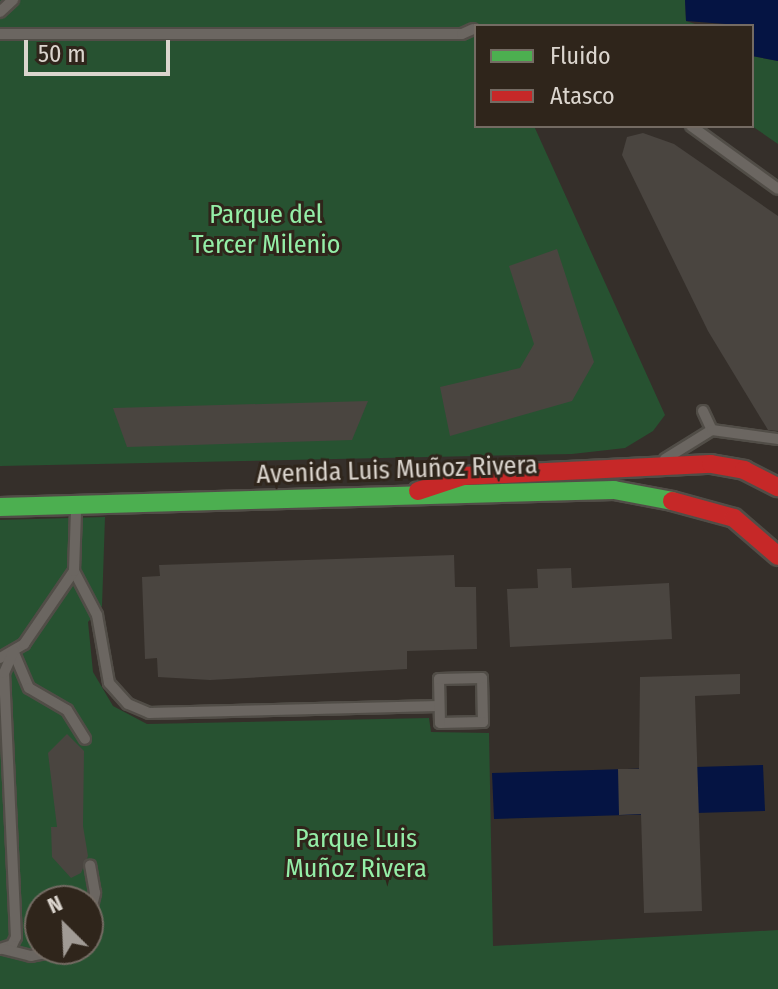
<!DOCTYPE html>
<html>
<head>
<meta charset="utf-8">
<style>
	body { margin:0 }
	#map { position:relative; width:778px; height:989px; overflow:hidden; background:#352f2a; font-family:"Fira Sans Condensed",sans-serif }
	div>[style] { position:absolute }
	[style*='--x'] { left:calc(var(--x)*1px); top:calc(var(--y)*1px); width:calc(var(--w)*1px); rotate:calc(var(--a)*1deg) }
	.green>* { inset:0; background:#275231 }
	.water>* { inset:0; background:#051443 }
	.building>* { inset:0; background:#4a4540 }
	.roads { filter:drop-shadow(2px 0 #514d47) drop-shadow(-2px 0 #514d47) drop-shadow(0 2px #514d47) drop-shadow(0 -2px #514d47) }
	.lane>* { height:10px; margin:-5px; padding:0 5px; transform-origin:5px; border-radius:5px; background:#6b6661 }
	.fast>* { height:18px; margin:-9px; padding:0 9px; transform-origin:9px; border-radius:9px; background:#4caf50 }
	.jam>* { height:18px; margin:-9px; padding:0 9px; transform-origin:9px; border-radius:9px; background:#c62828 }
	span { translate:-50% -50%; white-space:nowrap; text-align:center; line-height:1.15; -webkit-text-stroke:6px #2f251b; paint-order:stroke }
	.park-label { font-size:26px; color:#94eea7 }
	.street-label { font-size:26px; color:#dbd5ce }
	.legend { position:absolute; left:474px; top:24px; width:280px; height:104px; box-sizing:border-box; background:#2f251b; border:2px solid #746b63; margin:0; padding:10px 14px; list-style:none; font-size:24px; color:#dbd5ce }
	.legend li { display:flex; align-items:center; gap:16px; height:40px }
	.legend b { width:40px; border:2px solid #746b63 }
	.north { position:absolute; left:24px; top:885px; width:80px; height:80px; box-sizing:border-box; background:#2f251b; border:2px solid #746b63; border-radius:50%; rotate:336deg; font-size:22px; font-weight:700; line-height:32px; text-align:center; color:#dbd5ce }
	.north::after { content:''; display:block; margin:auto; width:28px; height:36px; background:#a19b95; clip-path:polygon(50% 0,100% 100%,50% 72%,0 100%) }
	.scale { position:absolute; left:24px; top:40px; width:146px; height:36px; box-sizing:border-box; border:4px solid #dbd5ce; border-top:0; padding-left:10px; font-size:24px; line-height:28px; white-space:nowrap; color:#dbd5ce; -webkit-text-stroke:6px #2f251b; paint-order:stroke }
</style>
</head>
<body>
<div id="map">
	<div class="green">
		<div style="clip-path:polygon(0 0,685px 0,686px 21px,701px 26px,476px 26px,476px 126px,534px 126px,665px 415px,653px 431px,625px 448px,572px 454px,0 466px)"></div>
		<div style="clip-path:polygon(752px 56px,778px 61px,778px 144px,752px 126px)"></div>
		<div style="clip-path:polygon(evenodd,105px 517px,102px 606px,88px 622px,93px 672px,113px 706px,147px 724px,429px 718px,431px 732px,489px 733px,493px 946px,778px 930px,778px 989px,0 989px,0 520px,105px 517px,40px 901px,88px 901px,88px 949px,40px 949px,40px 901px)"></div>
	</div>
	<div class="water">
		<div style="clip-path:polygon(685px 0,778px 0,778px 61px,752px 56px,752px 26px,686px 21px)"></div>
		<div style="clip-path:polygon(763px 765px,765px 811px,494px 819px,492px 773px)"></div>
	</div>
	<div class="building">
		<div style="clip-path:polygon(643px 133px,674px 144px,778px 216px,778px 431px,768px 430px,708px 331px,622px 155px,627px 137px)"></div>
		<div style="clip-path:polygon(557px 249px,594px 362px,572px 401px,450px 436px,440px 387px,520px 368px,534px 344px,509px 266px)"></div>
		<div style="clip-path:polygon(368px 401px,352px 440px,127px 447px,113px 408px)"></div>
		<div style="clip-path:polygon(454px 555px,455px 587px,476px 587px,477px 649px,407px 651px,407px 669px,210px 680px,158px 677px,157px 658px,145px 659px,142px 577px,160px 576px,159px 565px)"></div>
		<div style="clip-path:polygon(571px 568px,572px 588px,669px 583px,672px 639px,510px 647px,507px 589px,538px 588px,537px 569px)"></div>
		<div style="clip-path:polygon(740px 674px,740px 694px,695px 696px,702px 911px,644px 913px,641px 814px,619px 815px,618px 769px,639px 769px,640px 677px)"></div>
		<div style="clip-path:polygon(67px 734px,84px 751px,83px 826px,88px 856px,81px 873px,71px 878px,52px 857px,51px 827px,57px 827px,48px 753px)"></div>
	</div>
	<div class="roads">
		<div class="lane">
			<div style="--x:0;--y:12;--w:18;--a:-43"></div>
			<div style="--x:0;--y:34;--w:462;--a:0"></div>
			<div style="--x:462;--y:34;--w:12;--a:-24"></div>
			<div style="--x:691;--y:126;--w:107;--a:35.9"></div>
			<div style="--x:703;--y:411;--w:21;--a:65"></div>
			<div style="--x:665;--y:459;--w:55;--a:-31.7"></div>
			<div style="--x:712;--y:430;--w:67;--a:7.8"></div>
			<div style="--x:74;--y:571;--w:50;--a:62.4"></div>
			<div style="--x:97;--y:615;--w:69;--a:80"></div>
			<div style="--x:109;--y:683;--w:28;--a:48"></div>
			<div style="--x:128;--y:704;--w:23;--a:23"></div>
			<div style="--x:149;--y:713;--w:290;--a:-1.4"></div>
			<div style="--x:14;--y:653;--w:38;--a:67"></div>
			<div style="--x:29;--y:688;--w:44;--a:30.1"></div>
			<div style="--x:67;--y:710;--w:34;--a:58"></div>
			<div style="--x:0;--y:658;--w:28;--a:-30"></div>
			<div style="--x:24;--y:644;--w:88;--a:-55.6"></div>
			<div style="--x:74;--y:571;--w:61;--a:-88.1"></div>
			<div style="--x:482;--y:678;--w:44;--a:88.7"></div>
			<div style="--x:483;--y:722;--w:43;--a:178.7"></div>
			<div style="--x:440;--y:723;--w:44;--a:-91.3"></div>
			<div style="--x:439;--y:679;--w:43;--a:-1.3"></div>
			<div style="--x:88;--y:922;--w:30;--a:-76"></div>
			<div style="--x:95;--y:893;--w:28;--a:-100"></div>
			<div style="--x:0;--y:949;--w:13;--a:-18"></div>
			<div style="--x:12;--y:945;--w:9;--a:-63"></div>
			<div style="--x:16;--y:937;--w:264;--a:-92.6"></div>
			<div style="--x:4;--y:673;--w:24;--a:-66"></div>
			<div style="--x:3;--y:949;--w:29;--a:14"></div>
			<div style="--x:31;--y:956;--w:36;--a:-11"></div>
		</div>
		<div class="fast">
			<div style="--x:0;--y:507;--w:614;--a:-1.59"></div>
			<div style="--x:614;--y:490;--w:59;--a:10.7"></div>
		</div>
		<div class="jam">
			<div style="--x:418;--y:491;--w:47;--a:-18.4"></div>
			<div style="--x:463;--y:476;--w:248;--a:-2.8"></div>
			<div style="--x:711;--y:464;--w:34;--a:10"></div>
			<div style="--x:744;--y:470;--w:38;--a:27"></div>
			<div style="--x:672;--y:501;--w:64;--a:15.3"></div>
			<div style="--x:734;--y:518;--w:58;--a:40.8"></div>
		</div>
	</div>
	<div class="park-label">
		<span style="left:266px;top:230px">Parque del<br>Tercer Milenio</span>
		<span style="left:356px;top:854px">Parque Luis<br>Muñoz Rivera</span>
	</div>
	<div class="street-label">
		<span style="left:397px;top:470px;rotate:-2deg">Avenida Luis Muñoz Rivera</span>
	</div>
	<ul class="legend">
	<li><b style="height:10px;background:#4caf50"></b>Fluido</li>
	<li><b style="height:10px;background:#c62828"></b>Atasco</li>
	</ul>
	<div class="north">N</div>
	<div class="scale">50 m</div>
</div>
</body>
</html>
